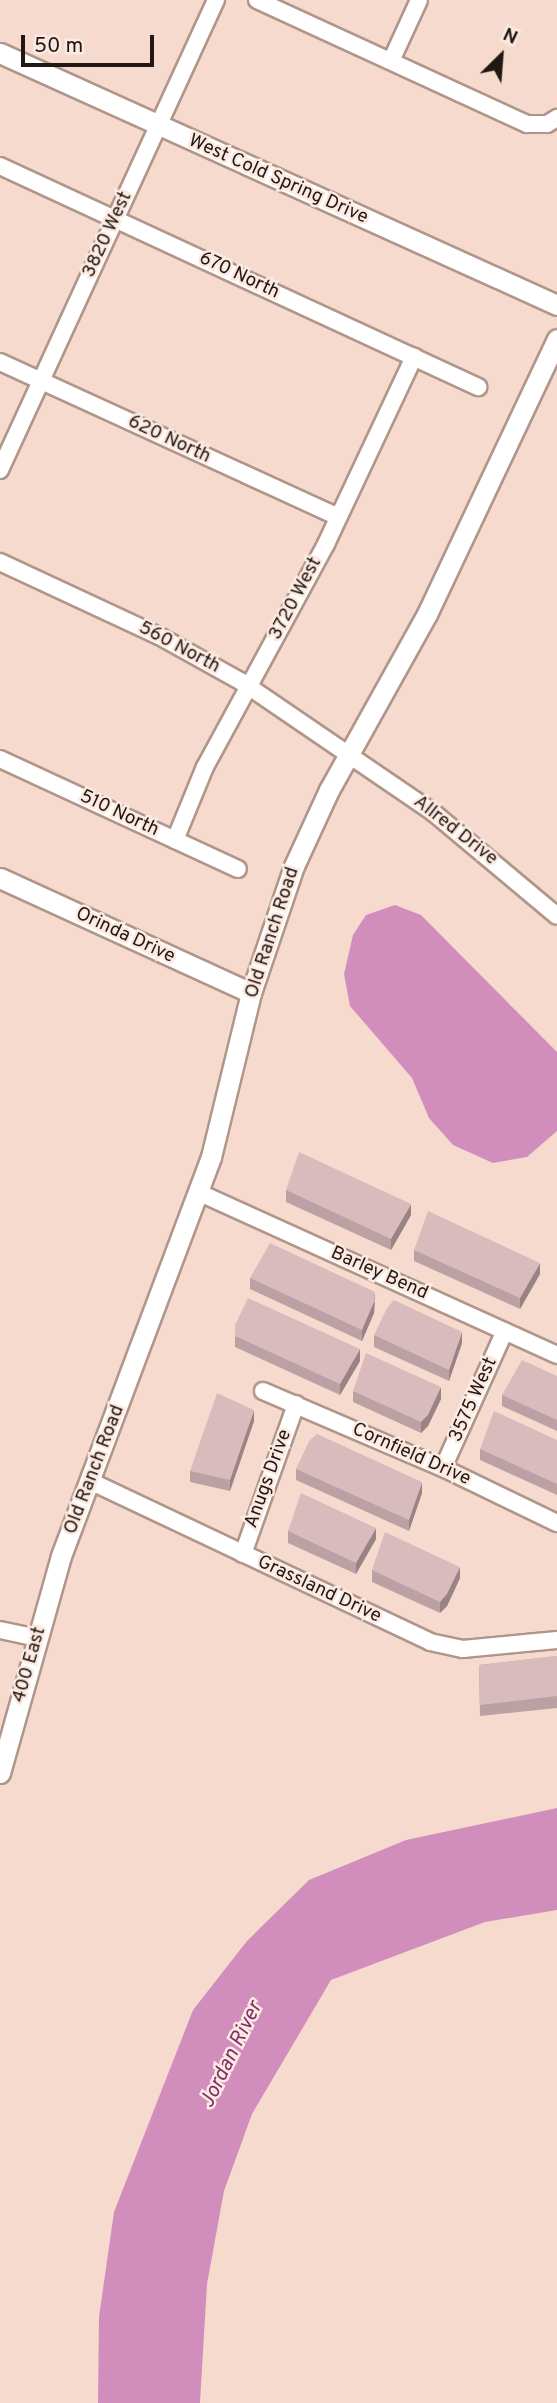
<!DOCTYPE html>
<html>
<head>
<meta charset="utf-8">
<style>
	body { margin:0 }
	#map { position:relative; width:557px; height:2403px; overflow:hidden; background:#f7dace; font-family:Overpass,sans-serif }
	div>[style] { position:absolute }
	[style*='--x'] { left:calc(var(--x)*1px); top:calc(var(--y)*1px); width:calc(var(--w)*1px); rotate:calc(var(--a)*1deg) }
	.water>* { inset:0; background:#d18ebc }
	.roads { filter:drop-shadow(2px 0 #b0968a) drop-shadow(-2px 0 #b0968a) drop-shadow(0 2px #b0968a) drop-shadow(0 -2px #b0968a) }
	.minor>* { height:16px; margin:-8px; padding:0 8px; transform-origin:8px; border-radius:8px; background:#fff }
	.tertiary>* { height:19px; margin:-9.5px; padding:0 9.5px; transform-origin:9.5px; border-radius:9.5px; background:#fff }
	.wall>* { inset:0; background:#bba1a3 }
	.shaded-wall>* { inset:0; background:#998384 }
	.building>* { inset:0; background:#dabbbd }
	span { translate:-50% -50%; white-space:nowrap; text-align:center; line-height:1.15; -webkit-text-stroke:5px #fceae2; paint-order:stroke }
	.street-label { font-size:19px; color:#221813 }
	.water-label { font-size:21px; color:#7e2e69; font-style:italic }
	.north { position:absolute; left:466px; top:21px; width:70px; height:70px; -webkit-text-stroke:5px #fceae2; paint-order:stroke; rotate:25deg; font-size:19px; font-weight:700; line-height:28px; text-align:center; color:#221813 }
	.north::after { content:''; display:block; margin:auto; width:24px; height:32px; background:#221813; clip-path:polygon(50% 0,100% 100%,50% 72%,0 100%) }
	.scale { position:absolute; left:21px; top:35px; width:133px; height:32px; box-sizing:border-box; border:4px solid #221813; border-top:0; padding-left:9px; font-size:21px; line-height:24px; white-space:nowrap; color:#221813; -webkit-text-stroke:5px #fceae2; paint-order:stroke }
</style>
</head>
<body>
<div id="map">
	<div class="water">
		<div style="clip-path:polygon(395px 905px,421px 915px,557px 1052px,557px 1131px,527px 1157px,493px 1163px,453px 1145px,429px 1118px,412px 1078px,350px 1006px,344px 974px,353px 935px,366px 915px)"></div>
		<div style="clip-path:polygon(557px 1808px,557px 1910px,485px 1922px,331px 1980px,252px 2114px,224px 2191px,207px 2284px,200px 2403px,98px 2403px,99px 2317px,114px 2212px,193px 2010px,247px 1941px,309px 1880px,406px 1840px)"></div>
	</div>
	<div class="roads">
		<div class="minor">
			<div style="--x:257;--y:0;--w:297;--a:24.7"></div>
			<div style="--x:527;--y:124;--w:20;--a:0"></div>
			<div style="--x:547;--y:124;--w:12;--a:-31"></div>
			<div style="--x:391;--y:61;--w:67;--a:-65.3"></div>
			<div style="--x:0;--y:166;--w:527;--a:24.81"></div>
			<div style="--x:0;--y:362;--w:372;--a:24.6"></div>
			<div style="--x:0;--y:470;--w:517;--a:-65.32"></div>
			<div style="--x:0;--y:562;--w:175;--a:25"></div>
			<div style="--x:159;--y:636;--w:95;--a:29"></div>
			<div style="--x:242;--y:682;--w:232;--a:34.3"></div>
			<div style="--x:434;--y:813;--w:160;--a:39.9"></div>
			<div style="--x:0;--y:759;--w:262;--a:24.8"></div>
			<div style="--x:175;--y:840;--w:79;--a:-67.7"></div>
			<div style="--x:205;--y:767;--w:254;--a:-61.5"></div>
			<div style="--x:326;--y:544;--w:207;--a:-64.8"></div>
			<div style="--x:200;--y:1193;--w:392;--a:24.4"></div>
			<div style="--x:263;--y:1391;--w:196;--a:23.2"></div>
			<div style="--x:443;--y:1468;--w:127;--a:25.8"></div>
			<div style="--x:443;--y:1468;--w:150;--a:-65.7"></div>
			<div style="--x:92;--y:1482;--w:374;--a:25.3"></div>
			<div style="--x:430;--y:1642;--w:34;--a:12"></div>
			<div style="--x:463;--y:1649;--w:94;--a:-5.5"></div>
			<div style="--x:243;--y:1554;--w:159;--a:-70.5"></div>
			<div style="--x:0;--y:1630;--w:38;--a:12"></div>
		</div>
		<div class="tertiary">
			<div style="--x:0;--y:53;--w:611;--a:24.34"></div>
			<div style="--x:0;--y:878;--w:276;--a:24.6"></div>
			<div style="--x:0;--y:1773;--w:225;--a:-74.3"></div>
			<div style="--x:61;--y:1556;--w:426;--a:-69.4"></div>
			<div style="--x:211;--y:1157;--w:169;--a:-76.3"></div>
			<div style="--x:251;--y:993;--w:134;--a:-71.3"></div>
			<div style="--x:294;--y:866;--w:84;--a:-65.3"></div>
			<div style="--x:329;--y:790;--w:201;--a:-60.9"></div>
			<div style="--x:427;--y:614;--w:304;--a:-64.7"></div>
		</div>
	</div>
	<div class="wall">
		<div style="clip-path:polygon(286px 1190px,411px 1215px,391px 1250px,286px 1202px)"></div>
		<div style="clip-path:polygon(414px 1250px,540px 1274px,520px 1309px,414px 1261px)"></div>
		<div style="clip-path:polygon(250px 1278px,375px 1303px,374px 1313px,362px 1341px,250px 1289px)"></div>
		<div style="clip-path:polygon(374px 1335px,462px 1343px,449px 1381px,374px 1347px)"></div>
		<div style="clip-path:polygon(235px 1336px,360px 1361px,340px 1395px,235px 1347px)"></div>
		<div style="clip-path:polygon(557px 1376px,557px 1431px,502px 1406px,502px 1395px)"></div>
		<div style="clip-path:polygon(353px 1391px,441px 1399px,428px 1426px,421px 1433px,353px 1402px)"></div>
		<div style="clip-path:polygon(254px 1421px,230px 1491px,190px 1482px,190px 1471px)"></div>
		<div style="clip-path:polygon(557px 1440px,557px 1495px,480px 1460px,480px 1449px)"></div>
		<div style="clip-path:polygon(296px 1469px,422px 1493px,409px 1531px,296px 1480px)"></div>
		<div style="clip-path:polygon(288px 1531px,376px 1539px,356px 1574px,288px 1543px)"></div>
		<div style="clip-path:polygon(372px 1570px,460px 1578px,447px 1606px,440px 1613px,372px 1582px)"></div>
		<div style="clip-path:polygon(557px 1656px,557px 1708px,480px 1716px,479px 1665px)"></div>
	</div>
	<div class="shaded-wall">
		<div style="clip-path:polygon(411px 1204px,411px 1215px,391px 1250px,391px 1239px)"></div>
		<div style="clip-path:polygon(540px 1263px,540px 1274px,520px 1309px,520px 1298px)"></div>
		<div style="clip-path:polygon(375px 1292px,374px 1313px,362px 1341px,362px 1330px)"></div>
		<div style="clip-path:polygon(462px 1332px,462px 1343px,449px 1381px,449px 1370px)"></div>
		<div style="clip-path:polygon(360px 1349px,360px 1361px,340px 1395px,340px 1384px)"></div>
		<div style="clip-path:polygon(441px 1387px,441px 1399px,428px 1426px,421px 1433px,421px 1422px)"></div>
		<div style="clip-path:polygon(254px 1410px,254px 1421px,230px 1491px,230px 1480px)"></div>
		<div style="clip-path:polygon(422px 1482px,422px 1493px,409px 1531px,409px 1520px)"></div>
		<div style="clip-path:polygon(376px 1528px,376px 1539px,356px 1574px,356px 1563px)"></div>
		<div style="clip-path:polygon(460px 1567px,460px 1578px,447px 1606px,440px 1613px,440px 1602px)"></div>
	</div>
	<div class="building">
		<div style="clip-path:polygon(299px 1152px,411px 1204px,391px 1239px,286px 1190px)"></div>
		<div style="clip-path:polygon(428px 1211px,540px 1263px,520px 1298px,414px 1250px)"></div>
		<div style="clip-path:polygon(270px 1243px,375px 1292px,374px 1302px,362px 1330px,250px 1278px)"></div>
		<div style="clip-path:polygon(248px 1298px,360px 1349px,340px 1384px,235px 1336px,235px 1325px)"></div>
		<div style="clip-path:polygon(394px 1300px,462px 1332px,449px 1370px,374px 1335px,387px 1308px)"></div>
		<div style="clip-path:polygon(366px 1353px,441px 1387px,428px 1415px,421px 1422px,353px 1391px)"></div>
		<div style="clip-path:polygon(522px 1360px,557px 1376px,557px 1420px,502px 1395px)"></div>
		<div style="clip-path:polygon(217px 1393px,254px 1410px,230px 1480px,190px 1471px)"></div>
		<div style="clip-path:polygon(494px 1411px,557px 1440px,557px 1484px,480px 1449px)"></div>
		<div style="clip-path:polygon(317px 1434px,422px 1482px,409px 1520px,296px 1469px,309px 1441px)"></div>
		<div style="clip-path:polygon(301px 1493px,376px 1528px,356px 1563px,288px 1531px)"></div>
		<div style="clip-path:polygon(385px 1532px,460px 1567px,447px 1594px,440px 1602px,372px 1570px)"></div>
		<div style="clip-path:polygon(557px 1656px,557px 1696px,480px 1705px,479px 1665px)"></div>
	</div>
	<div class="street-label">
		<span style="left:278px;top:180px;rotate:24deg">West Cold Spring Drive</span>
		<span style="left:108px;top:235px;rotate:-65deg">3820 West</span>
		<span style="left:239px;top:276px;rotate:25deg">670 North</span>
		<span style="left:169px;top:440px;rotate:25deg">620 North</span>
		<span style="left:296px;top:599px;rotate:-62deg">3720 West</span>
		<span style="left:179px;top:648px;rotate:28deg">560 North</span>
		<span style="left:119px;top:814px;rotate:25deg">510 North</span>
		<span style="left:455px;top:831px;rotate:38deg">Allred Drive</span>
		<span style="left:273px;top:933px;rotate:-72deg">Old Ranch Road</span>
		<span style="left:125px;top:936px;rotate:25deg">Orinda Drive</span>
		<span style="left:379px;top:1274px;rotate:24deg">Barley Bend</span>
		<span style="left:474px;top:1400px;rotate:-66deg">3575 West</span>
		<span style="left:411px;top:1455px;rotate:24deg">Cornfield Drive</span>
		<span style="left:95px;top:1470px;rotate:-69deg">Old Ranch Road</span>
		<span style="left:269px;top:1479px;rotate:-70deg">Anugs Drive</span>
		<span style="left:319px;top:1590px;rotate:25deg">Grassland Drive</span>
		<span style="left:30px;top:1665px;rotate:-74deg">400 East</span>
	</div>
	<div class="water-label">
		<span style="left:232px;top:2055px;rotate:-64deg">Jordan River</span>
	</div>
	<div class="north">N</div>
	<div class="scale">50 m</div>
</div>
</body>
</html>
